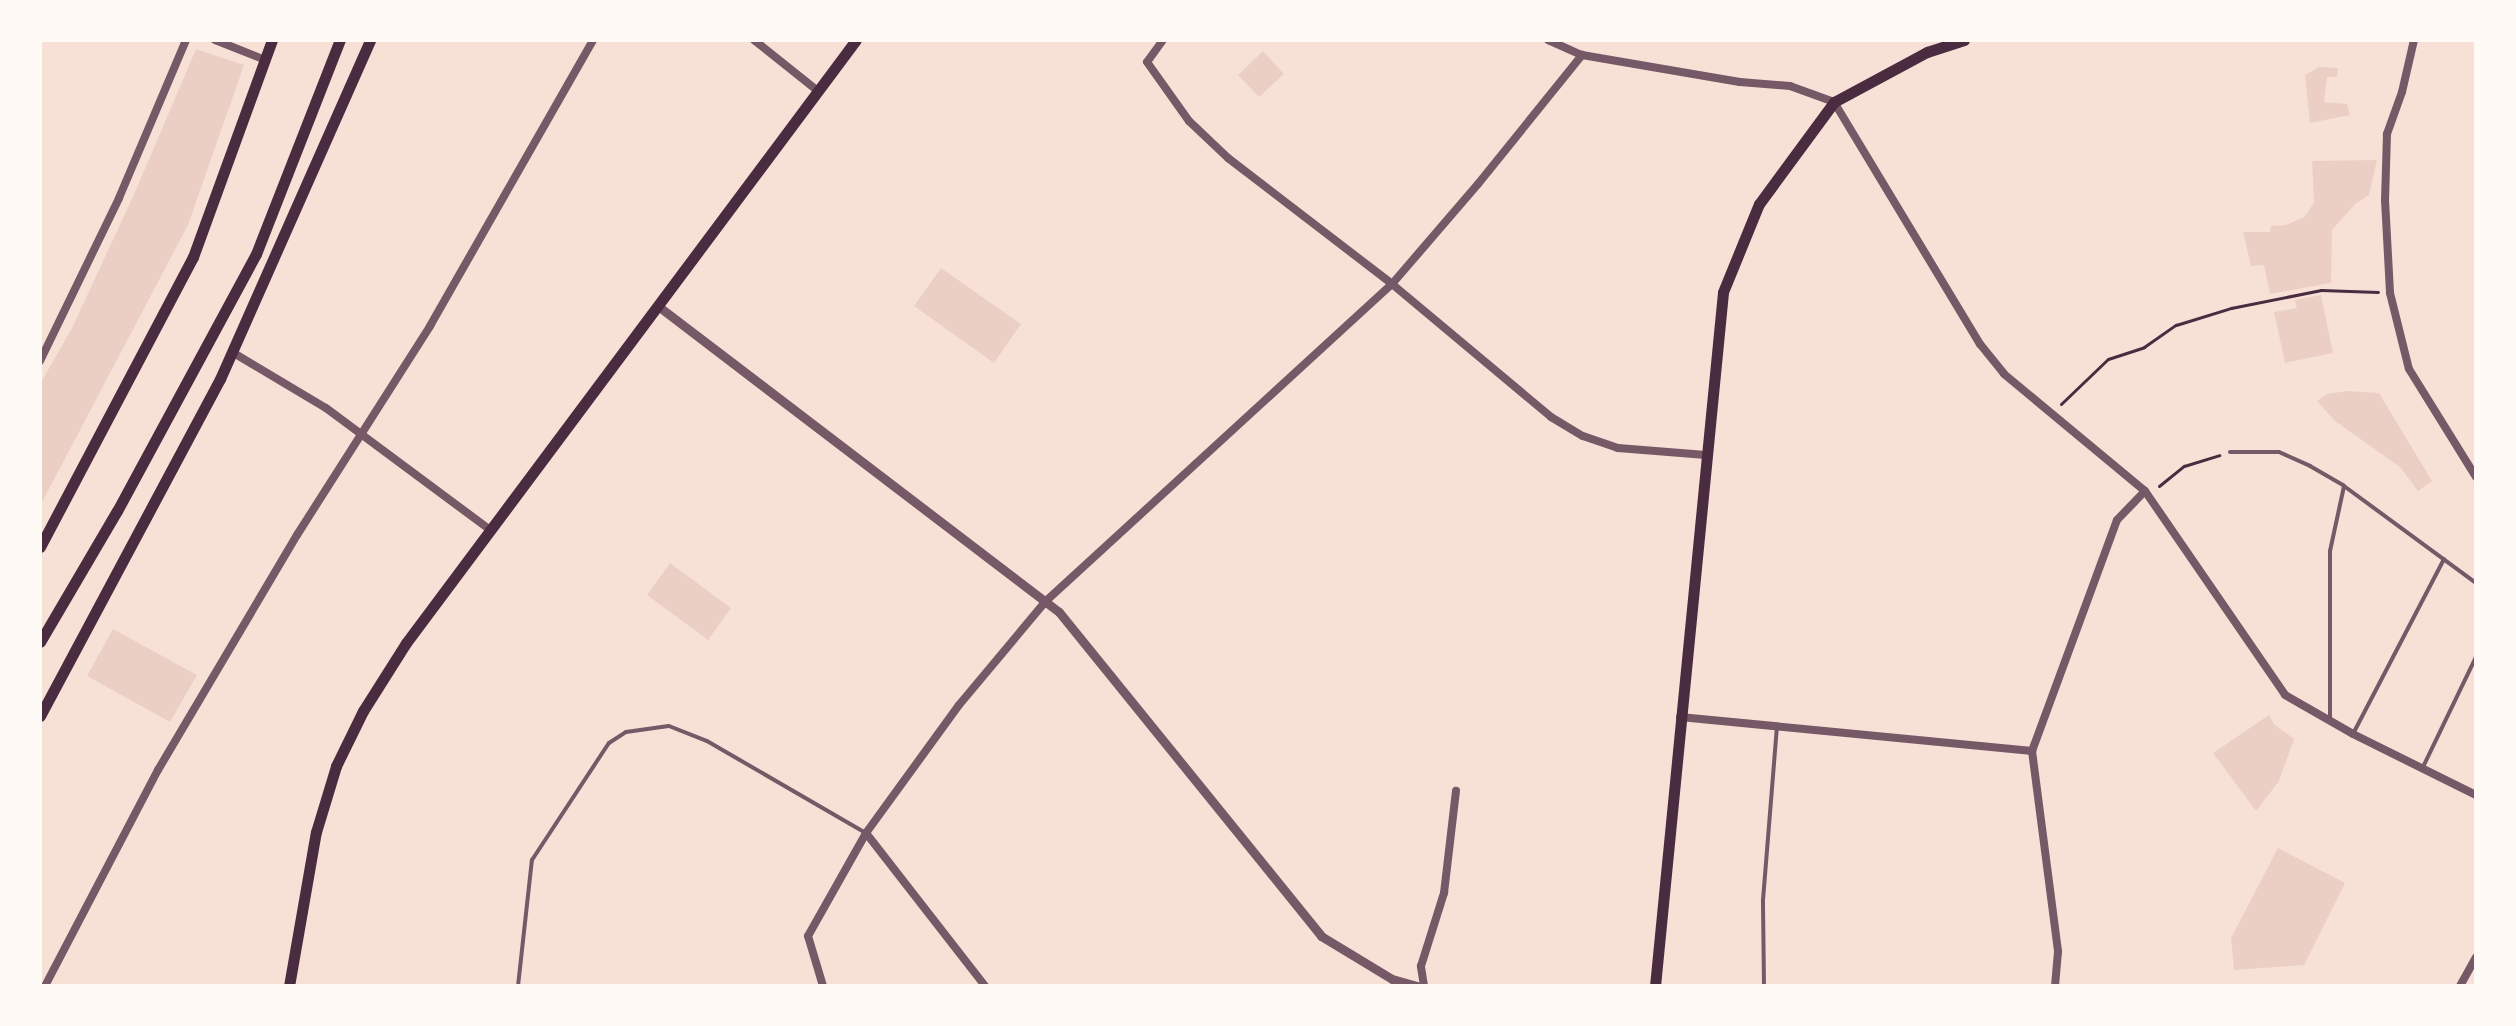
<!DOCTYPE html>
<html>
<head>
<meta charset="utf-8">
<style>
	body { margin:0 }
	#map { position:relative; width:2516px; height:1026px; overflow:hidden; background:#f7e1d7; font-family:"PT Sans Narrow",sans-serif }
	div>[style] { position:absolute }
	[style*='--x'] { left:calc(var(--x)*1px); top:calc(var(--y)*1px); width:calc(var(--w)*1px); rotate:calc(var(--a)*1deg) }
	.green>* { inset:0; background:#ebcfc5 }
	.path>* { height:3px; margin:-1.5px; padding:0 1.5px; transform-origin:1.5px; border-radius:1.5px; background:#4a2c40 }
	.service>* { height:4px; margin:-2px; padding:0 2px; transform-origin:2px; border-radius:2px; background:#755966 }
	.minor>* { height:8px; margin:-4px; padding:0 4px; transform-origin:4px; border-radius:4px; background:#755966 }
	.tertiary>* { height:9px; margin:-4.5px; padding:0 4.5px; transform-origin:4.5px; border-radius:4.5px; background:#755966 }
	.secondary>* { height:11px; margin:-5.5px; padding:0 5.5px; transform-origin:5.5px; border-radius:5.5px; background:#4a2c40 }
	span { translate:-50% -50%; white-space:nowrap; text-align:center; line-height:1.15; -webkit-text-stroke:7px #fffaf5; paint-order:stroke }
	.frame { position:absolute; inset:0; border:42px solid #fffaf5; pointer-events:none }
</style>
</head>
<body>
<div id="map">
	<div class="green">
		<div style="clip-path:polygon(196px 49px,244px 65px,188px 225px,40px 506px,40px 384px,72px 328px,135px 192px)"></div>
		<div style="clip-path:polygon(1263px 51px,1284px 74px,1259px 97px,1238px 75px)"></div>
		<div style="clip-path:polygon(2319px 67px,2338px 68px,2337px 77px,2327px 77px,2324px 102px,2347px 104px,2350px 115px,2310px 123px,2305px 75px)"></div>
		<div style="clip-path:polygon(2377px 160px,2369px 195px,2355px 204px,2332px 230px,2331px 283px,2270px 294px,2264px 265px,2251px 266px,2243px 232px,2270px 232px,2271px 226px,2286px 225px,2304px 217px,2314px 203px,2312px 161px)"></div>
		<div style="clip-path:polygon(941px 268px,1021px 324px,994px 363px,914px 306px)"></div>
		<div style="clip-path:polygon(2321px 295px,2333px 353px,2285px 363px,2274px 312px,2297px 308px,2295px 300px)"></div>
		<div style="clip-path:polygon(2347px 391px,2379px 393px,2432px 481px,2418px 491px,2400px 467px,2335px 421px,2317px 401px,2327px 394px)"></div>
		<div style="clip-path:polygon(670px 563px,731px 608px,708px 640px,647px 595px)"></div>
		<div style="clip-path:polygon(113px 629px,197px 675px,170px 722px,87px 676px)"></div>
		<div style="clip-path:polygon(2269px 715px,2274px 724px,2294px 739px,2279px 781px,2256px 811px,2213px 753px)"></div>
		<div style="clip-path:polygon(2278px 848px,2345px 883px,2304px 965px,2234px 970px,2231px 938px)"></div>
	</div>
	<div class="path">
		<div style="--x:2061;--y:404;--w:65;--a:-43.8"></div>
		<div style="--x:2108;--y:359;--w:38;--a:-18"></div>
		<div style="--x:2144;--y:347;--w:39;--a:-35"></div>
		<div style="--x:2176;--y:325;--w:58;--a:-17.2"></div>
		<div style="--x:2231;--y:308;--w:92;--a:-11.3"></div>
		<div style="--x:2321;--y:290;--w:57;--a:2"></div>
		<div style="--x:2159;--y:486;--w:32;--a:-39"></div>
		<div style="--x:2184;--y:466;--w:37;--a:-17"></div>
	</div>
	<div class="service">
		<div style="--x:2230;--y:452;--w:49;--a:0"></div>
		<div style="--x:2279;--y:452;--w:34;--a:24"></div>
		<div style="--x:2310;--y:466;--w:39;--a:30"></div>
		<div style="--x:2344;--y:486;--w:164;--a:36.3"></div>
		<div style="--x:2330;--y:719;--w:168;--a:-90"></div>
		<div style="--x:2330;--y:551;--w:66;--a:-77.8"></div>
		<div style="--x:2354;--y:732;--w:195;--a:-62.5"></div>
		<div style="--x:2423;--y:767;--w:122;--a:-64.3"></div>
		<div style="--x:518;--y:986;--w:127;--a:-83.7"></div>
		<div style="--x:532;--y:860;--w:140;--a:-56.7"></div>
		<div style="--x:609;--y:743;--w:20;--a:-33"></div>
		<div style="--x:626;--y:732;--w:43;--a:-7.9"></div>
		<div style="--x:669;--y:726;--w:41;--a:21.5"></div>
		<div style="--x:707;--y:741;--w:181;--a:30.1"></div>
		<div style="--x:1764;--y:986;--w:86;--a:-90.7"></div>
		<div style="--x:1763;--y:900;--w:175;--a:-85.4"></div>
	</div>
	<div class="minor">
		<div style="--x:215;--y:40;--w:52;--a:21.6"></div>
		<div style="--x:754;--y:40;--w:82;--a:38.6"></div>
		<div style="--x:1163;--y:40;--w:27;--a:126"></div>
		<div style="--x:1147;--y:62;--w:72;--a:54.6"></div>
		<div style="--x:1189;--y:121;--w:54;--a:43.5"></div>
		<div style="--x:1228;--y:158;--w:207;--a:37.5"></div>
		<div style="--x:1392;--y:284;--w:207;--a:39.9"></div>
		<div style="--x:1551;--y:417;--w:37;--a:31"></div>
		<div style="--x:1583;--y:436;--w:37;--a:19"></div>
		<div style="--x:1618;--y:448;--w:88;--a:4.5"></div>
		<div style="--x:1548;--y:40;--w:37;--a:24"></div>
		<div style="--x:1582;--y:55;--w:160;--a:9.7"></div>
		<div style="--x:1740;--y:82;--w:50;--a:4.6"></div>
		<div style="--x:1790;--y:86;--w:47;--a:20"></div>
		<div style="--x:1834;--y:102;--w:283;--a:58.9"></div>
		<div style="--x:1980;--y:344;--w:38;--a:51"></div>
		<div style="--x:2004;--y:374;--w:183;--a:39.7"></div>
		<div style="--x:2145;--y:491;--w:247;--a:55.5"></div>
		<div style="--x:2285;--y:695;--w:78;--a:29.8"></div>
		<div style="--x:2353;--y:734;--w:137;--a:26.4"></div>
		<div style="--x:2414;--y:40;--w:53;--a:103"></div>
		<div style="--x:2402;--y:92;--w:45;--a:109.7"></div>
		<div style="--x:2387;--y:134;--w:66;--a:91.7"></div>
		<div style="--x:2385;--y:200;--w:93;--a:86.9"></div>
		<div style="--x:2390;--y:293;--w:78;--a:76"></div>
		<div style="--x:2409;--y:369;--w:127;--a:58.2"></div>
		<div style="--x:232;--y:352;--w:109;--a:30.8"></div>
		<div style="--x:326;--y:408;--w:204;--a:36.6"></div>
		<div style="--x:40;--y:361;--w:181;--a:-64.1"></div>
		<div style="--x:119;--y:198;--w:172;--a:-67"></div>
		<div style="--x:1680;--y:717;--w:354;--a:5.5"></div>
		<div style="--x:866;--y:833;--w:194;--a:52.1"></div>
		<div style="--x:45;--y:986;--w:244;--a:-62.4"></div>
		<div style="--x:158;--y:770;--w:273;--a:-59.4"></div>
		<div style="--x:297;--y:535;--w:248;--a:-57.5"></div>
		<div style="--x:430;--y:326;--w:329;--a:-60.3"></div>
		<div style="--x:823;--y:986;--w:52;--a:-106.7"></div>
		<div style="--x:808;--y:936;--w:118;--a:-60.6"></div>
		<div style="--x:866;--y:833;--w:158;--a:-54"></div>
		<div style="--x:959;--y:705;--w:136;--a:-50.1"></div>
		<div style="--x:1046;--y:601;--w:469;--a:-42.5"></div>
		<div style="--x:1392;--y:284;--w:132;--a:-49.3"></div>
		<div style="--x:1478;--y:184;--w:166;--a:-51.1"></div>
		<div style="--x:1424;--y:986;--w:20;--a:-99"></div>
		<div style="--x:1421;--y:966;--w:77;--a:-72.5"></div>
		<div style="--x:1444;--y:893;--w:103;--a:-83.3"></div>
		<div style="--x:2055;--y:986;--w:35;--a:-85"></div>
		<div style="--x:2058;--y:951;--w:202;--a:-97.4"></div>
		<div style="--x:2032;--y:751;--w:246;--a:-69.8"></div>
		<div style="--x:2117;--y:520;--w:40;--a:-46"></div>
		<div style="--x:2460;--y:986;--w:33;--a:-61"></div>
	</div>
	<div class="tertiary">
		<div style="--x:658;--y:306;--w:504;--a:37.35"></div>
		<div style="--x:1059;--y:612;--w:417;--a:51"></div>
		<div style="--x:1321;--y:936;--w:83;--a:31.2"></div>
		<div style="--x:1392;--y:979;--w:26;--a:16"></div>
	</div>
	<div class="secondary">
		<div style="--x:40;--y:547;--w:328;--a:-62.2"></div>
		<div style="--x:193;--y:257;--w:231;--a:-70"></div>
		<div style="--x:40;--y:642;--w:152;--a:-59.6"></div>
		<div style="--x:117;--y:511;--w:292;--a:-61.6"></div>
		<div style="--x:256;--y:254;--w:230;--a:-68.6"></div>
		<div style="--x:40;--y:716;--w:382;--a:-61.9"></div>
		<div style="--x:220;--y:379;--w:371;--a:-66.1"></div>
		<div style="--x:289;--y:986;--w:156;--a:-80.1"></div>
		<div style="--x:316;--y:832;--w:69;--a:-73.1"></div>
		<div style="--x:336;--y:766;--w:61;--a:-63.9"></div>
		<div style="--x:363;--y:711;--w:80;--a:-57.7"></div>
		<div style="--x:406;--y:643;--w:752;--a:-53.27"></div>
		<div style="--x:1655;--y:986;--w:697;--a:-84.4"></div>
		<div style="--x:1723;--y:292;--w:95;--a:-67.8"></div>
		<div style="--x:1759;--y:204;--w:127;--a:-53.7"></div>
		<div style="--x:1834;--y:102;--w:106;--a:-28.3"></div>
		<div style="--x:1927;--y:52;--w:39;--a:-18"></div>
	</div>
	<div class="frame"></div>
</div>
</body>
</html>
